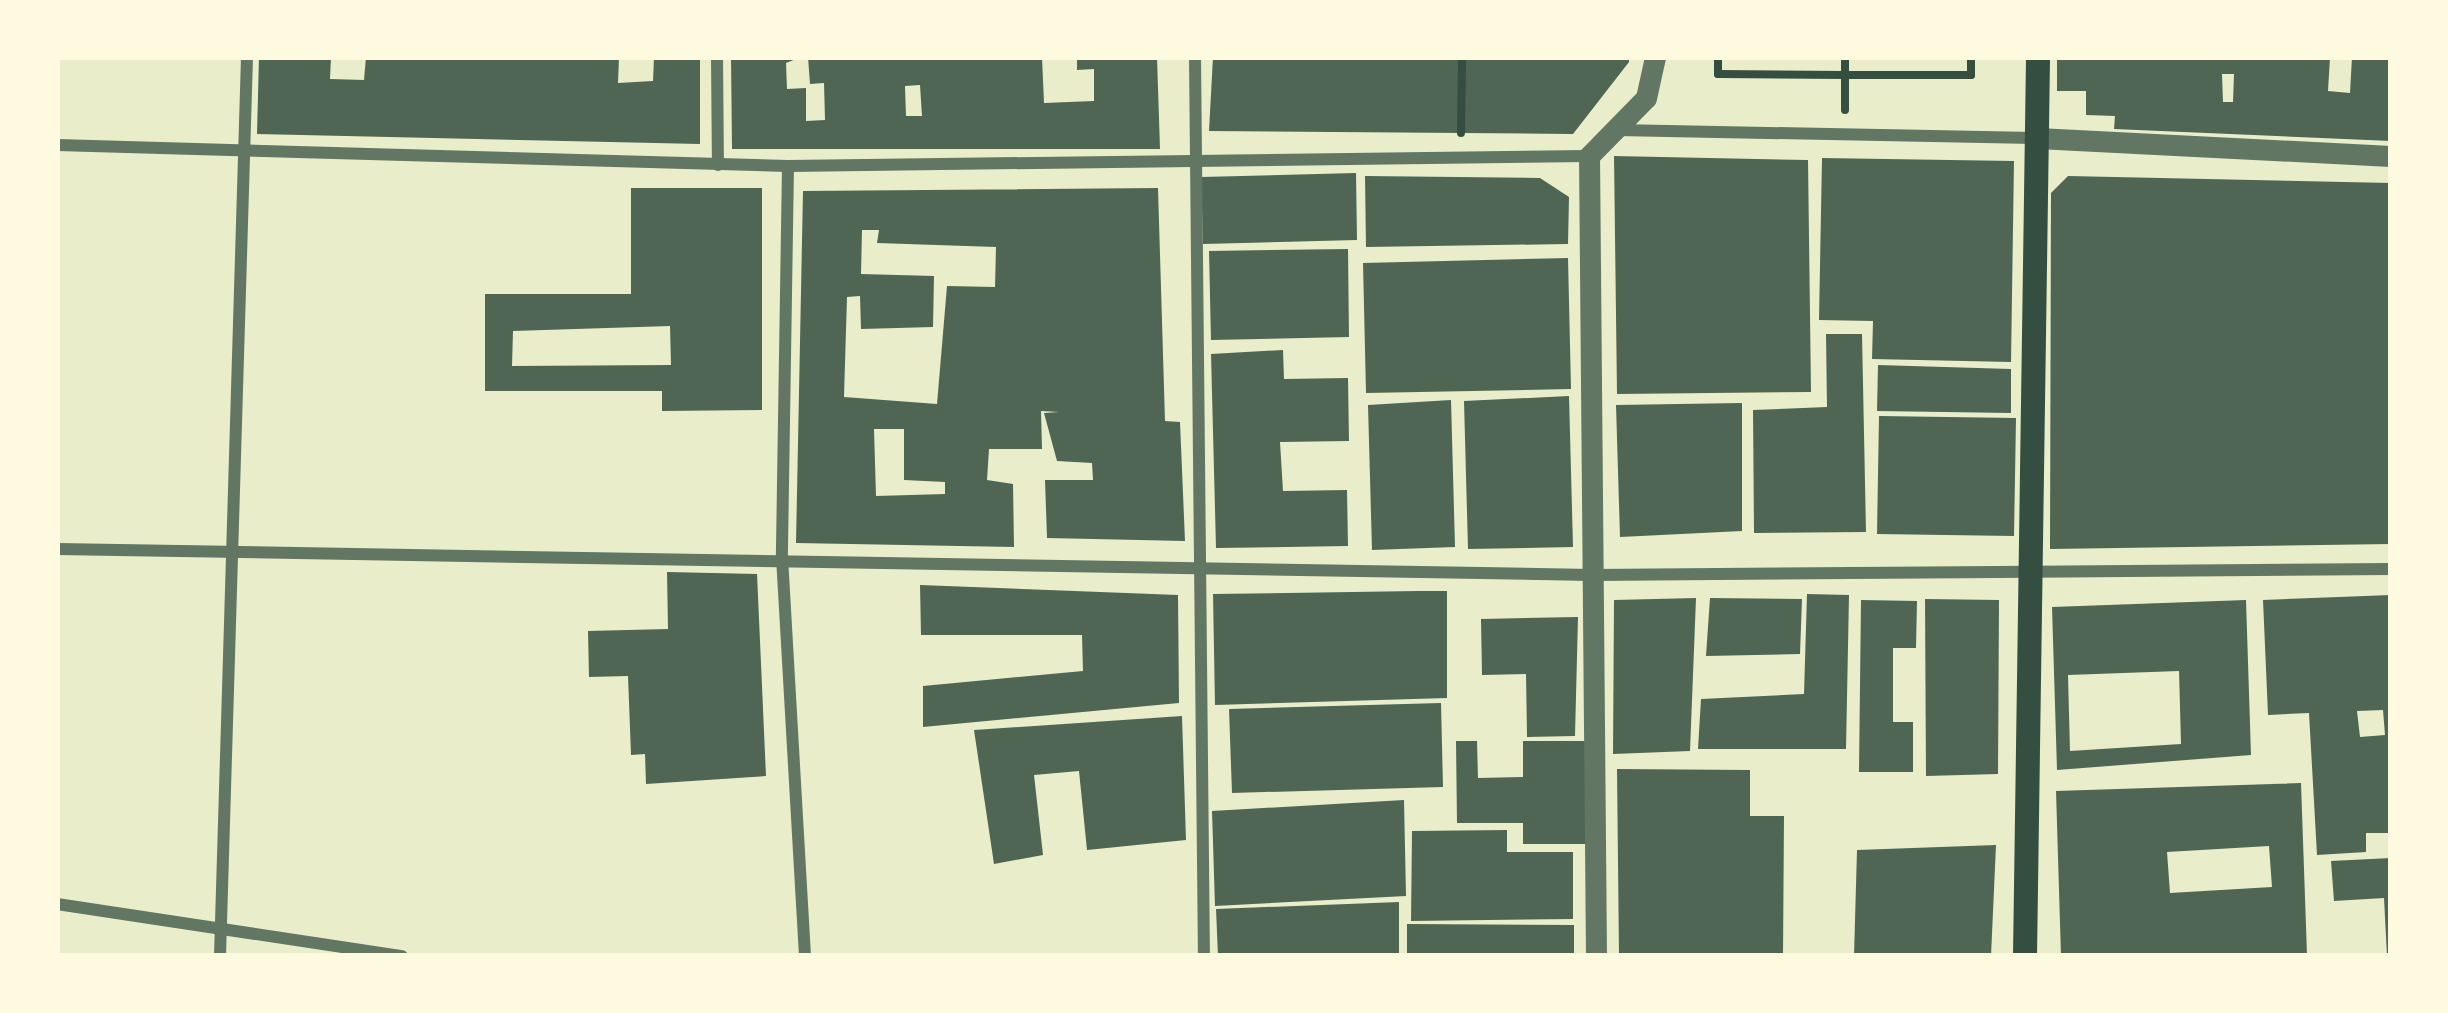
<!DOCTYPE html>
<html>
<head>
<meta charset="utf-8">
<style>
	body { margin:0 }
	#map { position:relative; width:2448px; height:1013px; overflow:hidden; background:#e9edc9; font-family:"Work Sans",sans-serif }
	div>[style] { position:absolute }
	[style*='--x'] { left:calc(var(--x)*1px); top:calc(var(--y)*1px); width:calc(var(--w)*1px); rotate:calc(var(--a)*1deg) }
	.building>* { inset:0; background:#4f6655 }
	.path>* { height:8px; margin:-4px; padding:0 4px; transform-origin:4px; border-radius:4px; background:#344e41 }
	.minor>* { height:12px; margin:-6px; padding:0 6px; transform-origin:6px; border-radius:6px; background:#617663 }
	.tertiary>* { height:21px; margin:-10.5px; padding:0 10.5px; transform-origin:10.5px; border-radius:10.5px; background:#617663 }
	.secondary>* { height:24px; margin:-12px; padding:0 12px; transform-origin:12px; border-radius:12px; background:#344e41 }
	span { translate:-50% -50%; white-space:nowrap; text-align:center; line-height:1.15; -webkit-text-stroke:9px #fefae0; paint-order:stroke }
	.frame { position:absolute; inset:0; border:60px solid #fefae0; pointer-events:none }
</style>
</head>
<body>
<div id="map">
	<div class="building">
		<div style="clip-path:polygon(259px 57px,331px 57px,330px 79px,364px 80px,366px 57px,619px 57px,618px 83px,653px 81px,654px 57px,700px 57px,700px 144px,257px 134px)"></div>
		<div style="clip-path:polygon(evenodd,731px 57px,801px 57px,786px 63px,787px 89px,806px 88px,806px 121px,825px 120px,824px 83px,810px 84px,808px 57px,1042px 57px,1044px 103px,1094px 101px,1094px 69px,1077px 70px,1077px 57px,1157px 57px,1160px 149px,732px 149px,731px 57px,920px 85px,922px 116px,906px 116px,905px 86px,920px 85px)"></div>
		<div style="clip-path:polygon(1213px 57px,1629px 57px,1629px 62px,1573px 134px,1209px 131px)"></div>
		<div style="clip-path:polygon(evenodd,2057px 57px,2330px 57px,2328px 91px,2350px 93px,2352px 57px,2391px 57px,2391px 141px,2114px 129px,2115px 116px,2086px 115px,2086px 91px,2057px 91px,2057px 57px,2222px 74px,2234px 74px,2233px 102px,2223px 102px,2222px 74px)"></div>
		<div style="clip-path:polygon(1614px 156px,1808px 160px,1811px 392px,1617px 394px)"></div>
		<div style="clip-path:polygon(1822px 158px,2014px 161px,2011px 362px,1872px 359px,1873px 321px,1819px 320px)"></div>
		<div style="clip-path:polygon(1356px 173px,1357px 240px,1203px 244px,1201px 177px)"></div>
		<div style="clip-path:polygon(1365px 176px,1540px 178px,1569px 197px,1568px 244px,1366px 247px)"></div>
		<div style="clip-path:polygon(2068px 176px,2391px 183px,2391px 544px,2050px 549px,2051px 193px)"></div>
		<div style="clip-path:polygon(evenodd,631px 188px,762px 188px,762px 410px,662px 411px,662px 391px,485px 391px,485px 294px,631px 294px,631px 188px,670px 326px,671px 365px,512px 366px,513px 331px,670px 326px)"></div>
		<div style="clip-path:polygon(evenodd,1158px 188px,1165px 421px,1180px 422px,1185px 541px,1047px 538px,1045px 480px,1093px 480px,1092px 463px,1057px 461px,1044px 413px,1059px 412px,1041px 411px,1042px 449px,989px 449px,987px 480px,1013px 484px,1014px 547px,796px 543px,803px 191px,1158px 188px,862px 230px,879px 230px,877px 243px,996px 247px,995px 287px,947px 286px,937px 404px,844px 397px,847px 297px,860px 296px,861px 329px,933px 327px,934px 276px,861px 274px,862px 230px,1158px 188px,874px 429px,904px 429px,904px 480px,945px 482px,945px 494px,876px 496px,874px 429px)"></div>
		<div style="clip-path:polygon(1348px 249px,1349px 337px,1211px 340px,1209px 251px)"></div>
		<div style="clip-path:polygon(1568px 258px,1571px 389px,1366px 393px,1363px 263px)"></div>
		<div style="clip-path:polygon(1826px 334px,1862px 334px,1866px 532px,1754px 533px,1753px 410px,1827px 407px)"></div>
		<div style="clip-path:polygon(1283px 350px,1284px 379px,1348px 378px,1349px 441px,1280px 442px,1283px 491px,1347px 490px,1348px 546px,1216px 548px,1211px 354px)"></div>
		<div style="clip-path:polygon(1878px 365px,2011px 369px,2011px 413px,1877px 411px)"></div>
		<div style="clip-path:polygon(1569px 396px,1573px 547px,1468px 549px,1464px 401px)"></div>
		<div style="clip-path:polygon(1451px 400px,1455px 547px,1372px 550px,1368px 405px)"></div>
		<div style="clip-path:polygon(1742px 403px,1742px 531px,1620px 537px,1616px 405px)"></div>
		<div style="clip-path:polygon(1879px 416px,2016px 418px,2014px 536px,1877px 534px)"></div>
		<div style="clip-path:polygon(667px 572px,757px 574px,766px 776px,646px 784px,645px 754px,631px 755px,628px 676px,589px 677px,588px 631px,668px 629px)"></div>
		<div style="clip-path:polygon(920px 585px,1178px 595px,1179px 703px,923px 727px,923px 686px,1083px 671px,1082px 635px,921px 635px)"></div>
		<div style="clip-path:polygon(1418px 591px,1447px 591px,1447px 698px,1215px 705px,1213px 594px)"></div>
		<div style="clip-path:polygon(1807px 594px,1849px 595px,1846px 749px,1698px 749px,1701px 699px,1804px 694px)"></div>
		<div style="clip-path:polygon(evenodd,2391px 595px,2391px 833px,2366px 833px,2366px 852px,2317px 855px,2309px 713px,2268px 715px,2263px 600px,2391px 595px,2383px 710px,2385px 735px,2360px 737px,2357px 711px,2383px 710px)"></div>
		<div style="clip-path:polygon(1696px 598px,1690px 751px,1613px 754px,1614px 600px)"></div>
		<div style="clip-path:polygon(1710px 598px,1802px 599px,1800px 654px,1706px 656px)"></div>
		<div style="clip-path:polygon(1925px 599px,1999px 600px,1998px 774px,1926px 776px)"></div>
		<div style="clip-path:polygon(1861px 600px,1917px 601px,1916px 648px,1893px 648px,1893px 722px,1913px 722px,1913px 772px,1859px 772px)"></div>
		<div style="clip-path:polygon(evenodd,2246px 600px,2251px 755px,2057px 770px,2052px 607px,2246px 600px,2179px 671px,2181px 744px,2070px 751px,2068px 675px,2179px 671px)"></div>
		<div style="clip-path:polygon(1578px 617px,1575px 736px,1527px 737px,1526px 674px,1482px 675px,1481px 619px)"></div>
		<div style="clip-path:polygon(1441px 703px,1443px 787px,1232px 793px,1229px 709px)"></div>
		<div style="clip-path:polygon(1182px 716px,1186px 840px,1087px 850px,1079px 771px,1034px 775px,1043px 855px,994px 864px,974px 730px)"></div>
		<div style="clip-path:polygon(1456px 741px,1477px 741px,1478px 778px,1523px 777px,1523px 741px,1590px 741px,1590px 844px,1523px 844px,1523px 823px,1457px 823px)"></div>
		<div style="clip-path:polygon(1617px 769px,1750px 770px,1750px 816px,1784px 816px,1783px 956px,1619px 956px)"></div>
		<div style="clip-path:polygon(evenodd,2301px 783px,2307px 955px,2061px 956px,2056px 791px,2301px 783px,2269px 846px,2272px 887px,2170px 893px,2167px 852px,2269px 846px)"></div>
		<div style="clip-path:polygon(1404px 800px,1406px 896px,1215px 906px,1212px 811px)"></div>
		<div style="clip-path:polygon(1507px 830px,1507px 852px,1573px 852px,1573px 919px,1411px 921px,1412px 831px)"></div>
		<div style="clip-path:polygon(1996px 845px,1991px 956px,1854px 956px,1857px 850px)"></div>
		<div style="clip-path:polygon(2391px 858px,2391px 956px,2387px 956px,2384px 898px,2334px 901px,2331px 861px)"></div>
		<div style="clip-path:polygon(1399px 902px,1399px 956px,1218px 956px,1216px 909px)"></div>
		<div style="clip-path:polygon(1407px 924px,1574px 925px,1574px 956px,1407px 956px)"></div>
	</div>
	<div class="path">
		<div style="--x:1718;--y:57;--w:17;--a:90"></div>
		<div style="--x:1718;--y:74;--w:127;--a:0.5"></div>
		<div style="--x:1845;--y:75;--w:126;--a:0"></div>
		<div style="--x:1971;--y:75;--w:18;--a:-90"></div>
		<div style="--x:1845;--y:57;--w:53;--a:90"></div>
		<div style="--x:1461;--y:133;--w:76;--a:-89.2"></div>
	</div>
	<div class="minor">
		<div style="--x:717;--y:57;--w:108;--a:89.5"></div>
		<div style="--x:1195;--y:57;--w:899;--a:89.43"></div>
		<div style="--x:1617;--y:130;--w:420;--a:1.1"></div>
		<div style="--x:57;--y:145;--w:731;--a:1.65"></div>
		<div style="--x:788;--y:166;--w:801;--a:-0.72"></div>
		<div style="--x:788;--y:166;--w:391;--a:90.9"></div>
		<div style="--x:782;--y:557;--w:400;--a:86.7"></div>
		<div style="--x:57;--y:549;--w:1535;--a:0.97"></div>
		<div style="--x:1592;--y:575;--w:799;--a:-0.43"></div>
		<div style="--x:57;--y:904;--w:349;--a:8.6"></div>
		<div style="--x:220;--y:956;--w:899;--a:-88.28"></div>
	</div>
	<div class="tertiary">
		<div style="--x:2037;--y:138;--w:354;--a:2.9"></div>
		<div style="--x:1596;--y:956;--w:800;--a:-90.5"></div>
		<div style="--x:1589;--y:156;--w:81;--a:-45.5"></div>
		<div style="--x:1646;--y:98;--w:42;--a:-77.6"></div>
	</div>
	<div class="secondary">
		<div style="--x:2025;--y:956;--w:899;--a:-89.17"></div>
	</div>
	<div class="frame"></div>
</div>
</body>
</html>
